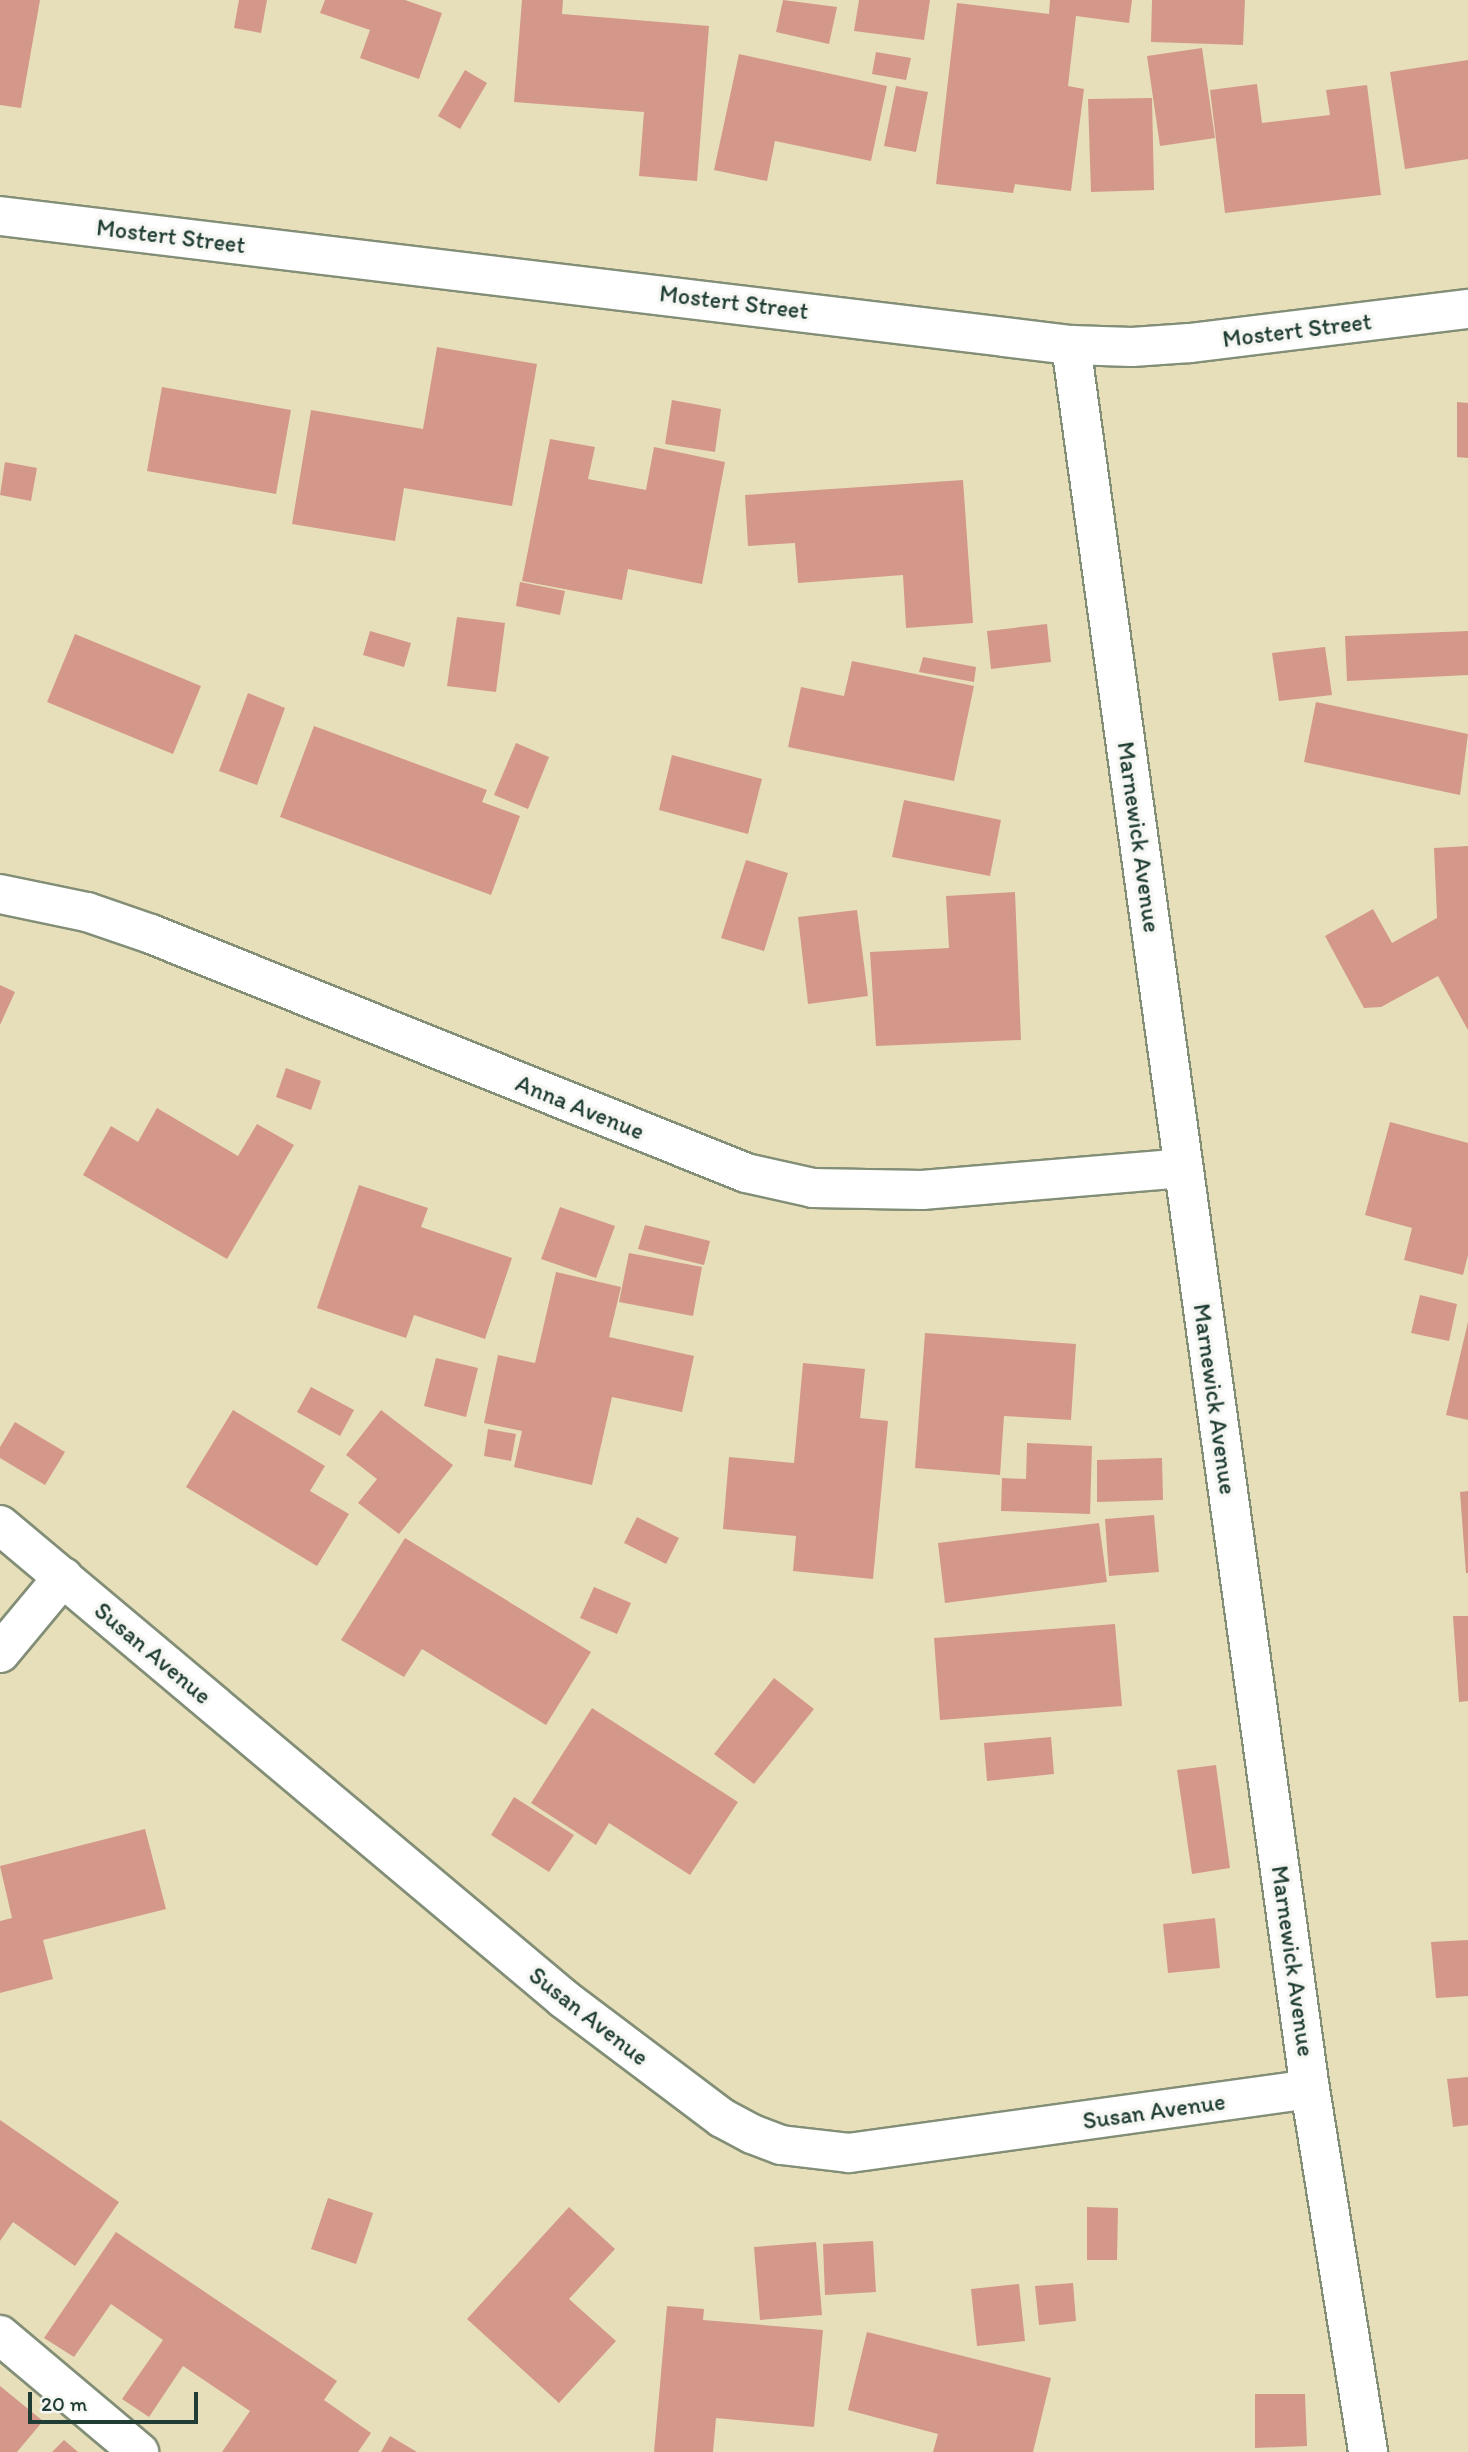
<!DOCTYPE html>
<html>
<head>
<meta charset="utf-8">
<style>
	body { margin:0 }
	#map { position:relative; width:1468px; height:2452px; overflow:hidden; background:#e7dfba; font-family:Itim,sans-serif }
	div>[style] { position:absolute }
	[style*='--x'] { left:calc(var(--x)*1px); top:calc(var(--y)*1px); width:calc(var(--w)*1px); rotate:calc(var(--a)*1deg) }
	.building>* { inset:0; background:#d4988a }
	.roads { filter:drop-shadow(2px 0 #838e77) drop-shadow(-2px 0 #838e77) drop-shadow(0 2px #838e77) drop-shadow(0 -2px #838e77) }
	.minor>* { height:38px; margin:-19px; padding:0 19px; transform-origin:19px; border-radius:19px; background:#fff }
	span { translate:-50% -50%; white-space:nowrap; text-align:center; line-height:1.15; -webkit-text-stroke:7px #f6f6f2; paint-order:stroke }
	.street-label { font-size:24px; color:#1f3d34 }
	.scale { position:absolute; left:28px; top:2392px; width:170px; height:32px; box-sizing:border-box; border:4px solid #1f3d34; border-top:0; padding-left:9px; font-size:21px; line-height:24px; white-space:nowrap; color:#1f3d34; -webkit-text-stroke:5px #f6f6f2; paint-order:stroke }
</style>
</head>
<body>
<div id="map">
	<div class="building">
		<div style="clip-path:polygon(0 0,40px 0,21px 108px,0 105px)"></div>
		<div style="clip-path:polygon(239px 0,267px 0,261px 33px,234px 28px)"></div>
		<div style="clip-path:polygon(325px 0,405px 0,442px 13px,419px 79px,360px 58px,370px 30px,320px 13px)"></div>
		<div style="clip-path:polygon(522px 0,563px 0,562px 14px,709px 26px,697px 181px,639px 176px,644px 112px,514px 102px)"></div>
		<div style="clip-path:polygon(783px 0,837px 7px,829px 44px,776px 32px)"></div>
		<div style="clip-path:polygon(859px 0,930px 0,924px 40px,854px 31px)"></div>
		<div style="clip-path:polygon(1050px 0,1132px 0,1129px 23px,1076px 16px,1068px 86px,1084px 89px,1071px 191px,1015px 184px,1013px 193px,936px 184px,957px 3px,1049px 14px)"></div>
		<div style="clip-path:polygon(1152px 0,1245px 0,1243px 45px,1151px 42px)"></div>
		<div style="clip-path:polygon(1202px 48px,1215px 138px,1160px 146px,1147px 56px)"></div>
		<div style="clip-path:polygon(876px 52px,911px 58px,906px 80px,872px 74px)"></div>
		<div style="clip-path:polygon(739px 54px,887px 86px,871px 161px,775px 141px,767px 181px,714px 170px)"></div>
		<div style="clip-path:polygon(1468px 60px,1468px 159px,1405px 169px,1390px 72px)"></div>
		<div style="clip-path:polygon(465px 70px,487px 83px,460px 129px,438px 116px)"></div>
		<div style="clip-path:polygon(1257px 84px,1262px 123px,1330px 115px,1326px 90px,1367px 85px,1381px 195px,1225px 213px,1210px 90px)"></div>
		<div style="clip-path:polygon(896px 86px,928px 92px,916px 152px,884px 146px)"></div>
		<div style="clip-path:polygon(1152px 98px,1154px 190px,1091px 192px,1088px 99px)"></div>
		<div style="clip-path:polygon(437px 347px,537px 364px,512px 506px,404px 488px,395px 541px,292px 524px,311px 410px,423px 429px)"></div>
		<div style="clip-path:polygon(162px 387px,291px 410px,276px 494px,147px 471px)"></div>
		<div style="clip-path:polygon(672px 400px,721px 409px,715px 452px,665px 444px)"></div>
		<div style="clip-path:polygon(1457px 402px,1468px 403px,1468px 458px,1457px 457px)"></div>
		<div style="clip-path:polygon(550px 439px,595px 447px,588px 479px,646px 490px,654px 447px,725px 462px,702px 584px,628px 569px,622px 600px,522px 581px)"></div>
		<div style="clip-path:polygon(5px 462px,37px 468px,31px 501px,0 495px)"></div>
		<div style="clip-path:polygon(963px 480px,973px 623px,906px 628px,903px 575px,798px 583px,795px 543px,748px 546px,745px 495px)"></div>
		<div style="clip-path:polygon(520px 582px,565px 591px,560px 615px,516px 606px)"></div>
		<div style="clip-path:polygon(457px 617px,505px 623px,496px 692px,447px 686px)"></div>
		<div style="clip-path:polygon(1047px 624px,1051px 662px,991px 669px,987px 631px)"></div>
		<div style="clip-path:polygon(370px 631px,411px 643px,404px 667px,363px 655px)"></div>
		<div style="clip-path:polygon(1468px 631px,1468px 675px,1347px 681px,1345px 636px)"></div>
		<div style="clip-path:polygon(75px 634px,201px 686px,173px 754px,47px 702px)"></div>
		<div style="clip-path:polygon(1325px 647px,1332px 695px,1279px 701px,1272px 653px)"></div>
		<div style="clip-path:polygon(923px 657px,976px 667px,974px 682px,919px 672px)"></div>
		<div style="clip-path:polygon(852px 661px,974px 686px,954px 781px,788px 747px,801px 687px,844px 696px)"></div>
		<div style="clip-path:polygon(248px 693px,285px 708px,257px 785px,219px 771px)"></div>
		<div style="clip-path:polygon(1316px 702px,1468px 734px,1460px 795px,1304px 762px)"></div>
		<div style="clip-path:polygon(314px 726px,487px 790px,482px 802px,520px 816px,491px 895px,280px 817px)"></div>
		<div style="clip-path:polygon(516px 743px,549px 757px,528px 809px,494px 795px)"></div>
		<div style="clip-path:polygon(672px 755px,762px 779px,748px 834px,659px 810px)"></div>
		<div style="clip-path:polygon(904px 800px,1001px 820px,990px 876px,892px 857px)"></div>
		<div style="clip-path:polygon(1468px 846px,1468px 1030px,1438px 976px,1381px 1007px,1364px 1008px,1325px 936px,1373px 909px,1392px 943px,1437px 918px,1434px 848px)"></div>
		<div style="clip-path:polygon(746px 860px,788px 873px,764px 951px,721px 938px)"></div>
		<div style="clip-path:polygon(1015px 892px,1021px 1040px,876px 1046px,870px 952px,949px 948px,946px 896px)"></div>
		<div style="clip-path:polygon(857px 910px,868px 996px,808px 1004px,798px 917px)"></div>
		<div style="clip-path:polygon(0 985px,15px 992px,0 1025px)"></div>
		<div style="clip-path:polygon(286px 1068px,321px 1081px,311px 1110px,276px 1097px)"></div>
		<div style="clip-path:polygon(157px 1108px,238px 1156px,257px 1124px,294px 1145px,227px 1259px,83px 1175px,111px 1126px,138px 1142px)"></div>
		<div style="clip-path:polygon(1390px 1122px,1468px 1143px,1468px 1255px,1463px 1275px,1404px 1260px,1412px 1228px,1365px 1215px)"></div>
		<div style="clip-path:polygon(359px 1185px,428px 1208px,421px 1227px,512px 1258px,485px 1339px,414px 1315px,406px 1338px,317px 1308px)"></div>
		<div style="clip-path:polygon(560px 1207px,615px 1226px,596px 1278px,541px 1259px)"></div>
		<div style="clip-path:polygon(645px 1225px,710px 1241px,704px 1265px,638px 1249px)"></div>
		<div style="clip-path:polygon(629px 1253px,702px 1267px,693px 1316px,619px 1302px)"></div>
		<div style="clip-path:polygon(556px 1272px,621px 1287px,609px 1337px,694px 1356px,682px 1412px,612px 1397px,592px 1485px,514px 1467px,522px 1431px,484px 1423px,498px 1355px,535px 1363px)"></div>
		<div style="clip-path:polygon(1420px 1295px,1457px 1304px,1449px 1341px,1411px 1333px)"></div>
		<div style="clip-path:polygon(1468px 1322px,1468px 1420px,1446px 1415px)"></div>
		<div style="clip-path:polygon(925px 1333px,1076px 1344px,1071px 1420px,1004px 1416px,1000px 1475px,915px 1468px)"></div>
		<div style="clip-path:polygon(436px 1358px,478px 1368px,466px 1417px,424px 1406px)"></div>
		<div style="clip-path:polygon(803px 1363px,865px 1369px,860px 1418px,888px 1421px,873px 1579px,793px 1571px,796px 1536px,723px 1529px,729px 1457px,794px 1463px)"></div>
		<div style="clip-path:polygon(311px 1387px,354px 1410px,340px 1436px,297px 1412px)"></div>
		<div style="clip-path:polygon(233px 1410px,325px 1466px,310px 1491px,349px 1514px,317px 1566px,186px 1487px)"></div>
		<div style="clip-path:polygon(381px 1410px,453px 1465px,399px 1534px,358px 1503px,377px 1479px,346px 1455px)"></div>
		<div style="clip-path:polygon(15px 1422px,65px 1452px,45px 1485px,0 1458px,0 1447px)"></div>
		<div style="clip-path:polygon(488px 1429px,516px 1434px,511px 1461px,484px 1456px)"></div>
		<div style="clip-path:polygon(1027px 1443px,1092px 1446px,1090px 1514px,1001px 1511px,1002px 1478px,1026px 1479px)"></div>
		<div style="clip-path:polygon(1162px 1458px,1163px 1500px,1097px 1502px,1097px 1460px)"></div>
		<div style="clip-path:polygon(1468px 1491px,1468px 1573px,1466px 1573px,1460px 1492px)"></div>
		<div style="clip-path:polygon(1154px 1515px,1159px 1572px,1109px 1576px,1105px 1519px)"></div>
		<div style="clip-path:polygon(637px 1517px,679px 1538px,666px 1564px,624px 1543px)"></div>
		<div style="clip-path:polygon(1099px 1523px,1107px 1582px,945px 1603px,938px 1543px)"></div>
		<div style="clip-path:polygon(405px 1538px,591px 1652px,546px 1725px,422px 1649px,404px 1677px,341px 1640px)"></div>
		<div style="clip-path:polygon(594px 1587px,631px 1603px,617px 1634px,580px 1618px)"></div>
		<div style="clip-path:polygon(1453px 1616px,1468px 1616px,1468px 1701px,1459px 1702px)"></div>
		<div style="clip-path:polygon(1115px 1624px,1122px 1706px,940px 1720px,934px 1638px)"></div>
		<div style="clip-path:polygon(774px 1678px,814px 1709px,754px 1784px,714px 1754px)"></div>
		<div style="clip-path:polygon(592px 1708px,738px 1802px,690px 1875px,609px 1823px,596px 1845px,531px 1803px)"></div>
		<div style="clip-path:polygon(1051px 1737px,1054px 1774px,987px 1781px,984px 1743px)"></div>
		<div style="clip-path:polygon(1216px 1765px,1230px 1868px,1192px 1874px,1177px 1770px)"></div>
		<div style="clip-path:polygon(514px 1797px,574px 1835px,549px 1872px,491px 1835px)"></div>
		<div style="clip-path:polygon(145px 1829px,166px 1909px,43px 1940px,53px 1979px,0 1993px,0 1921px,12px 1918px,0 1866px)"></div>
		<div style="clip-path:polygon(1215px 1918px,1220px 1968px,1168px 1973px,1163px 1924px)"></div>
		<div style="clip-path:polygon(1468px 1940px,1468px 1996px,1436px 1998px,1431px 1942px)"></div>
		<div style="clip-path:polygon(1468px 2077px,1468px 2125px,1453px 2127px,1447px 2079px)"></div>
		<div style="clip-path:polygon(0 2120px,119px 2202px,75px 2266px,13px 2222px,0 2241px)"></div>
		<div style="clip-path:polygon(328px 2198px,373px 2213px,356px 2264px,311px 2249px)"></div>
		<div style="clip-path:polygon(569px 2207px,615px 2249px,569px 2299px,616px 2341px,559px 2403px,467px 2319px)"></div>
		<div style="clip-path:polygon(1087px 2207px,1118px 2208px,1117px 2260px,1087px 2260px)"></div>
		<div style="clip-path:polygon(116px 2232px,337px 2381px,324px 2400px,371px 2433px,358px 2452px,222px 2452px,250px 2411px,183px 2366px,149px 2417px,122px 2399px,163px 2340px,111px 2304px,74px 2357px,44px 2338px)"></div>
		<div style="clip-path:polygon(873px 2241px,876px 2292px,825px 2295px,823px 2244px)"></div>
		<div style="clip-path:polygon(816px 2242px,822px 2315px,760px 2320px,754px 2247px)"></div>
		<div style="clip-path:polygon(1073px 2283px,1076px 2321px,1039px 2325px,1035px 2286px)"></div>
		<div style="clip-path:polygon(1019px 2284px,1025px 2341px,977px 2346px,971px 2289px)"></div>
		<div style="clip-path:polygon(667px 2306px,704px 2309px,703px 2320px,823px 2330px,814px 2427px,716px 2418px,713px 2452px,654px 2452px)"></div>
		<div style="clip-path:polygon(867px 2332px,1051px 2378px,1033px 2452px,933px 2452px,938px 2434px,848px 2410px)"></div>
		<div style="clip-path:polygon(0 2386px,43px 2421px,17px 2452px,0 2452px)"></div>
		<div style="clip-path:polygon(1255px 2394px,1305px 2394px,1307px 2446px,1255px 2448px)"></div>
		<div style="clip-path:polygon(390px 2436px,417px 2452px,381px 2452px)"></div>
		<div style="clip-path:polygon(64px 2440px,78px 2452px,52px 2452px)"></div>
	</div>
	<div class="roads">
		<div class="minor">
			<div style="--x:0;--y:216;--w:1079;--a:6.87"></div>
			<div style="--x:1071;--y:345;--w:61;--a:1.9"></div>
			<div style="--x:1132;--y:347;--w:58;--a:-3.9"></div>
			<div style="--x:1190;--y:343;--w:280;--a:-7"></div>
			<div style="--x:1071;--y:345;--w:1760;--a:82.2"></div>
			<div style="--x:1310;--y:2089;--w:368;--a:80.9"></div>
			<div style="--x:0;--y:894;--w:89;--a:11.7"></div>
			<div style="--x:87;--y:912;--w:68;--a:19"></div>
			<div style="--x:151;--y:934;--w:641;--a:21.88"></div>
			<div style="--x:746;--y:1173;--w:69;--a:12.6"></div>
			<div style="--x:813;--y:1188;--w:109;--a:1.1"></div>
			<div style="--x:922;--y:1190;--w:262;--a:-4.8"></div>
			<div style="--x:0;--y:1525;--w:737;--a:40.04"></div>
			<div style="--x:564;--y:1999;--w:198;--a:37"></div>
			<div style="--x:722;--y:2118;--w:34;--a:28"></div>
			<div style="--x:752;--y:2134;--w:31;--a:21"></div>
			<div style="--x:781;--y:2145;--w:68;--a:6.7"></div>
			<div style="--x:849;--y:2153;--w:465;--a:-7.9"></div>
			<div style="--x:0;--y:1653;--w:99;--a:-50.3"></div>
			<div style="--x:0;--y:2335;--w:182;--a:40.1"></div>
		</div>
	</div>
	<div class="street-label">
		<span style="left:171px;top:236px;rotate:7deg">Mostert Street</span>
		<span style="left:734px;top:302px;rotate:7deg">Mostert Street</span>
		<span style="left:1297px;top:330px;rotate:-7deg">Mostert Street</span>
		<span style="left:1139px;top:837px;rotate:82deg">Marnewick Avenue</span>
		<span style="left:580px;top:1107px;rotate:22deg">Anna Avenue</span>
		<span style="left:1215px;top:1399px;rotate:82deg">Marnewick Avenue</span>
		<span style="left:153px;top:1653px;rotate:40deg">Susan Avenue</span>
		<span style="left:1293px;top:1961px;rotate:82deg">Marnewick Avenue</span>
		<span style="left:589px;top:2016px;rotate:38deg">Susan Avenue</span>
		<span style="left:1154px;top:2111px;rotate:-8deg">Susan Avenue</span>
	</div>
	<div class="scale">20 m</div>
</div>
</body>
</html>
